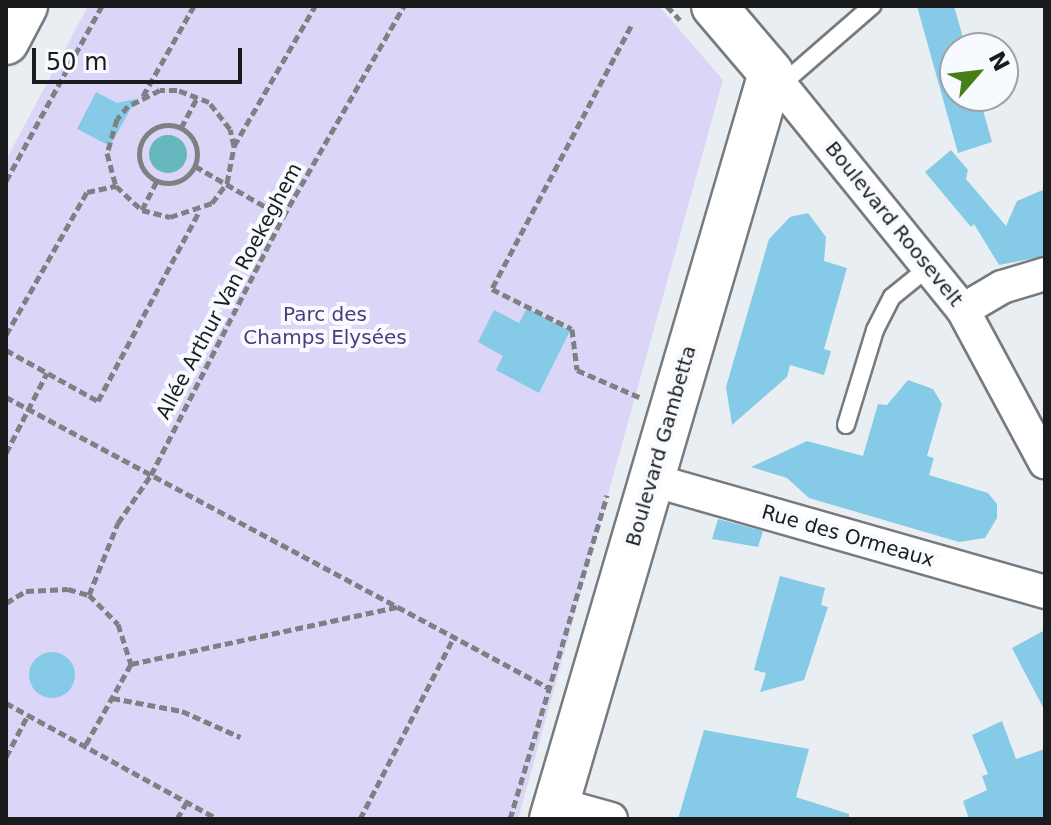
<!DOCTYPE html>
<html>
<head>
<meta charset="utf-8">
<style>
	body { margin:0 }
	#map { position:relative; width:1051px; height:825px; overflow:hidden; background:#e9eef2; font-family:"DejaVu Sans",sans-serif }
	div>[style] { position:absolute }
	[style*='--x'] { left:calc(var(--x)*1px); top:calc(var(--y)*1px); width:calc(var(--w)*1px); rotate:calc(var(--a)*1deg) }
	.green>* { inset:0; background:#dbd5f8 }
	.water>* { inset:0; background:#67b7be }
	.round { border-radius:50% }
	.building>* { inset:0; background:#85cae6 }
	.path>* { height:5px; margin-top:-2.5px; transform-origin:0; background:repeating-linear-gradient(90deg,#7e8184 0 8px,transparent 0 12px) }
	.path>.ring { margin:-2.5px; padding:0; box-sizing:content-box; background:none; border:5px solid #7e8184; border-radius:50% }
	.roads { filter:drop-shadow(2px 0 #777b7f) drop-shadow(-2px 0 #777b7f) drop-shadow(0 2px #777b7f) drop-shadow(0 -2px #777b7f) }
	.lane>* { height:16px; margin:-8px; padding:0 8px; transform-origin:8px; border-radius:8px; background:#fff }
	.street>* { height:32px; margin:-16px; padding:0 16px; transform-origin:16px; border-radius:16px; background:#fff }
	.secondary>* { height:44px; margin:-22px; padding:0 22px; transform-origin:22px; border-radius:22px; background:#fff }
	span { translate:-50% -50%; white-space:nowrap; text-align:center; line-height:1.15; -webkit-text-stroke:8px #f7fbff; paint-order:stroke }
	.street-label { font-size:20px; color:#1a1b1d }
	.park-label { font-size:20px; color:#4e3b7e }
	.frame { position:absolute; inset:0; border:8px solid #1a1b1d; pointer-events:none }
	.north { position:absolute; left:939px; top:32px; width:80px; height:80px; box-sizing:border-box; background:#f7fbff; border:2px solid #9fa1a5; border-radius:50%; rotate:62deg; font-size:22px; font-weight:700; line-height:32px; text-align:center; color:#1a1b1d }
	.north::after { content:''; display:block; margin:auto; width:28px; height:36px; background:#477f17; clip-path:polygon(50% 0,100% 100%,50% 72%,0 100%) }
	.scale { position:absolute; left:32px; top:48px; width:210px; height:36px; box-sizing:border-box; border:4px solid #1a1b1d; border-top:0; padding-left:10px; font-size:24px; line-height:28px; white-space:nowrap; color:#1a1b1d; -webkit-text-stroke:6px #f7fbff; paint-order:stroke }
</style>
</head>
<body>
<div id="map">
	<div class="green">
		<div style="clip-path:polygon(88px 6px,659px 6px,723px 80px,518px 819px,6px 819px,6px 160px)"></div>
	</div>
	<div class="water">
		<div class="round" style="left:149px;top:135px;width:38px;height:38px"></div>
	</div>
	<div class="building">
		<div style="clip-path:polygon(917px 6px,954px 6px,966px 48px,955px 48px,955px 96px,979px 96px,992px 142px,958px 153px)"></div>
		<div style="clip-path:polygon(96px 92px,117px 103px,136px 99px,110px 146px,77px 129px)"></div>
		<div style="clip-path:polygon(951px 150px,968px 170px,966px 179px,1006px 226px,1017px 201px,1045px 189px,1045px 256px,999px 265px,974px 224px,971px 227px,925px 172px)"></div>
		<div style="clip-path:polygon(808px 213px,826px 237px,824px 261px,847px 268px,824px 349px,831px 351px,824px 375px,790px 365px,787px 377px,732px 425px,726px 387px,769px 239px,790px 217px)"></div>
		<div style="clip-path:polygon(527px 308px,570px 331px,539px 393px,496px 370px,503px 356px,478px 342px,494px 310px,519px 323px)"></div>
		<div style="clip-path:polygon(908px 380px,933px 389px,942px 404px,927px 456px,934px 458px,929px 475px,988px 493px,997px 504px,997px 518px,985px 538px,959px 542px,809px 498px,787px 478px,751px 467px,807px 441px,863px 456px,878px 404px,887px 405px)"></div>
		<div style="clip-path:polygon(718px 519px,763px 531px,758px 547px,712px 539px)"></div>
		<div style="clip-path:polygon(780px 576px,825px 588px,821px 605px,828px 607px,804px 680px,760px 692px,766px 673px,754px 670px)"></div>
		<div style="clip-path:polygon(1045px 630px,1045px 711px,1012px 648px)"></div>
		<div class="round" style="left:29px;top:652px;width:46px;height:46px"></div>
		<div style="clip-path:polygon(1002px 721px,1016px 759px,1045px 749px,1045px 819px,969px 819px,963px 801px,987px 790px,982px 776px,988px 774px,972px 735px)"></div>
		<div style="clip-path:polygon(704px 730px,809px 749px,796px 797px,849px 814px,849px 819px,678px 819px)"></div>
	</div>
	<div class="path">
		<div style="--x:667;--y:6;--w:19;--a:47"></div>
		<div style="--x:631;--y:26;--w:297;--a:117.9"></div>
		<div style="--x:492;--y:289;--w:89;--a:26.6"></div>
		<div style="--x:572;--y:329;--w:41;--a:83"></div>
		<div style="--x:577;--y:370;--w:68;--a:23.5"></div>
		<div style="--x:143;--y:96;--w:103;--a:-60.5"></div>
		<div class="ring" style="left:139px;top:125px;width:53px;height:53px"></div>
		<div style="--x:181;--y:128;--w:36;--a:-62"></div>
		<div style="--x:234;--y:146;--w:17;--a:-103"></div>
		<div style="--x:230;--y:129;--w:34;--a:-128"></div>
		<div style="--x:209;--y:102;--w:34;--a:-159"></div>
		<div style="--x:177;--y:90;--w:17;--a:180"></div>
		<div style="--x:160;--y:90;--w:36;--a:153"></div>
		<div style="--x:128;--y:106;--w:17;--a:130"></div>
		<div style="--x:117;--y:119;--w:35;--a:106"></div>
		<div style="--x:107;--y:153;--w:34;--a:75"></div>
		<div style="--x:116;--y:186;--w:35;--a:43"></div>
		<div style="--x:142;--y:210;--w:29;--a:14"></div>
		<div style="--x:170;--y:217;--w:44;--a:-18.4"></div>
		<div style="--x:212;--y:203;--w:25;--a:-53"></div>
		<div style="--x:227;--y:183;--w:38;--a:-79"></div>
		<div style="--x:234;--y:146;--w:162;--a:-59.9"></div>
		<div style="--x:195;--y:166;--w:102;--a:30.1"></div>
		<div style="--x:6;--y:181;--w:200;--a:-61.3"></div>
		<div style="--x:142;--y:210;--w:33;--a:-63"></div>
		<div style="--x:6;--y:335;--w:164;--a:-60.5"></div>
		<div style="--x:87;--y:192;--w:30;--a:-12"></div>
		<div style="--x:6;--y:350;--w:105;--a:29"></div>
		<div style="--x:98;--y:401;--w:214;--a:-61.9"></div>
		<div style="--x:6;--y:397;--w:616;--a:28.19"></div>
		<div style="--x:6;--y:453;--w:90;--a:-62.9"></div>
		<div style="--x:89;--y:595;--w:78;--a:-68.1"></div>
		<div style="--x:118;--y:523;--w:58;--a:-55.5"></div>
		<div style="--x:151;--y:475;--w:290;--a:-62.9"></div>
		<div style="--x:283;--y:217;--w:243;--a:-60.2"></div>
		<div style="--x:6;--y:603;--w:23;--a:-31"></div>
		<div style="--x:26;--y:591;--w:42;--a:-2.7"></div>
		<div style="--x:68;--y:589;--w:22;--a:16"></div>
		<div style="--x:89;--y:595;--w:41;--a:45"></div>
		<div style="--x:118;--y:624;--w:42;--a:72"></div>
		<div style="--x:131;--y:664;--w:94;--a:119.3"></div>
		<div style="--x:131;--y:664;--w:272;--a:-12.1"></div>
		<div style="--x:112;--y:698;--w:71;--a:10.5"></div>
		<div style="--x:182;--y:711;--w:64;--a:24.1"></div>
		<div style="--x:6;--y:703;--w:242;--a:28.7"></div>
		<div style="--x:6;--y:757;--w:47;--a:-62.4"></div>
		<div style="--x:177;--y:819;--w:20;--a:-60"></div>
		<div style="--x:360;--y:819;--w:205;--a:-62.7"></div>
		<div style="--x:510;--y:819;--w:338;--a:-73.3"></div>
	</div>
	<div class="roads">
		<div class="lane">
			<div style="--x:781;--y:85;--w:121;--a:-41"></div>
			<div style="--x:846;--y:425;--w:99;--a:-73"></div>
			<div style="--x:875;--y:330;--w:37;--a:-63"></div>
			<div style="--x:892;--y:297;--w:48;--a:-39"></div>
		</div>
		<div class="street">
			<div style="--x:771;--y:73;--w:305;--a:51"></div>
			<div style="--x:963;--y:310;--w:173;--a:61.7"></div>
			<div style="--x:963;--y:310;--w:45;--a:-30.5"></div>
			<div style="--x:1002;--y:287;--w:45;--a:-16.8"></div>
			<div style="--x:652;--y:480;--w:409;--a:15.9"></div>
			<div style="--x:557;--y:804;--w:56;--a:15.5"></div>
		</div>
		<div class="secondary">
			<div style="--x:6;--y:42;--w:41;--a:-62.2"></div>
			<div style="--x:552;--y:819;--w:777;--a:-73.64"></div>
			<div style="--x:771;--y:73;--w:88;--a:-130.4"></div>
		</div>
	</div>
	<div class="street-label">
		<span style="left:894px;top:224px;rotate:51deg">Boulevard Roosevelt</span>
		<span style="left:229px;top:291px;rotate:-62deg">Allée Arthur Van Roekeghem</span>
		<span style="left:661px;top:446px;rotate:-74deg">Boulevard Gambetta</span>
		<span style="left:848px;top:536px;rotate:16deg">Rue des Ormeaux</span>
	</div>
	<div class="park-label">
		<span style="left:325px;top:326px">Parc des<br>Champs Elysées</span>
	</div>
	<div class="frame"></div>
	<div class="north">N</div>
	<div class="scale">50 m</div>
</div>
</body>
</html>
